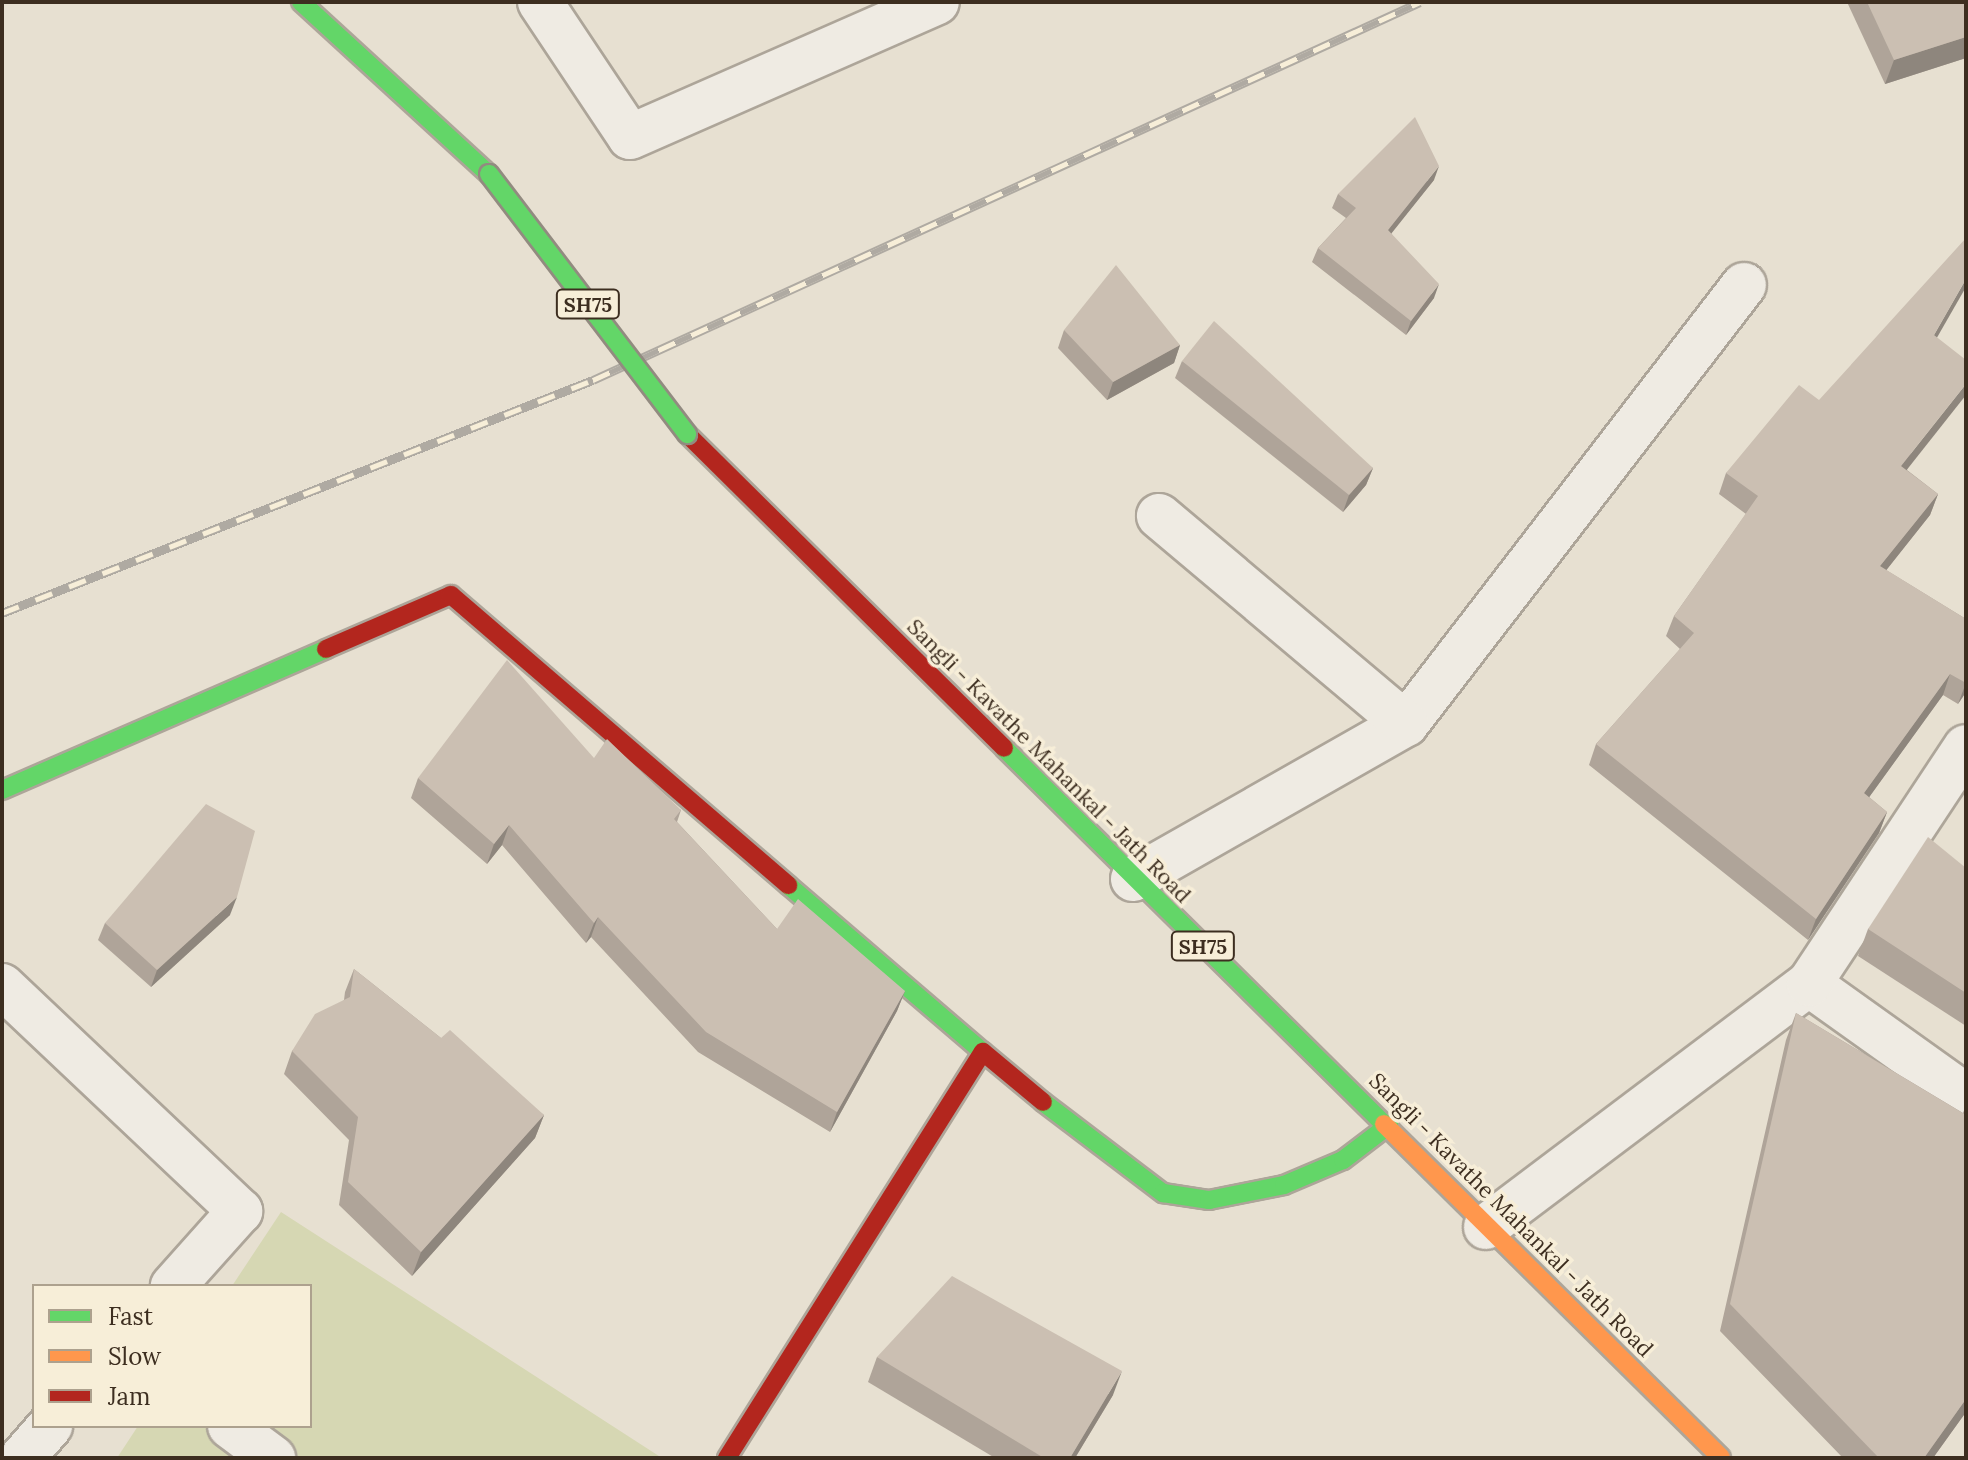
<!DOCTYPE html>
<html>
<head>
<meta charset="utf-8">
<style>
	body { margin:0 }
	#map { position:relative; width:1968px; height:1460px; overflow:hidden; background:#e7e0d1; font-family:Lora,serif }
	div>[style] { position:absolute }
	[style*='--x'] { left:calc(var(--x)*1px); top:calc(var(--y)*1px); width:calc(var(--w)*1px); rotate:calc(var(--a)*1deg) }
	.green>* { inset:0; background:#d6d7b3 }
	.roads { filter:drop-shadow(2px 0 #ada599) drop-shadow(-2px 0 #ada599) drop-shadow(0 2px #ada599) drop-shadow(0 -2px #ada599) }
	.street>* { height:44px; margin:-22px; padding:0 22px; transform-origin:22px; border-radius:22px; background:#efebe3 }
	.fast>* { height:18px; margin:-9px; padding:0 9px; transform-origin:9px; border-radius:9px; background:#63d668 }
	.slow>* { height:18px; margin:-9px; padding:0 9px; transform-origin:9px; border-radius:9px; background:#ff974d }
	.jam>* { height:18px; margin:-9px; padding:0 9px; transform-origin:9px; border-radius:9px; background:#b3261e }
	.rail>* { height:9px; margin-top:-4.5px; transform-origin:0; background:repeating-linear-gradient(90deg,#f7eed8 0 18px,#afaaa2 0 36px); box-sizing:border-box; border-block:2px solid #afaaa2 }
	.bridges { filter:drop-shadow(2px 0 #928b80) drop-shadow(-2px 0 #928b80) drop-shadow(0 2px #928b80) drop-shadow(0 -2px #928b80) }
	.fast-bridge>* { height:18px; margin:-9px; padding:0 9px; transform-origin:9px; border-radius:9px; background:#63d668 }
	.wall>* { inset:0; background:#afa499 }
	.shaded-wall>* { inset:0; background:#8e867d }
	.building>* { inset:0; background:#cbbfb2 }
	span { translate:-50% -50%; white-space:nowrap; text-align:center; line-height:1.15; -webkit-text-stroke:7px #f7eed8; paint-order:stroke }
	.shield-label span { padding:2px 6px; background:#f7eed8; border:2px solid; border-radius:6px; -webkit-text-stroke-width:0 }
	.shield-label { font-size:20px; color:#3d2e20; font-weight:700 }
	.street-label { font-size:22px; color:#3d2e20 }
	.frame { position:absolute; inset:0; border:4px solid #3d2e20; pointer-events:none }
	.legend { position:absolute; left:32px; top:1284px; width:280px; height:144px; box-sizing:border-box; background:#f7eed8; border:2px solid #ada18e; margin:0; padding:10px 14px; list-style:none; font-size:24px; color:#3d2e20 }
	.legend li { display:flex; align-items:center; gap:16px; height:40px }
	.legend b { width:40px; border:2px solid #ada18e }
</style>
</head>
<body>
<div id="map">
	<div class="green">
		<div style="clip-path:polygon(281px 1212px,662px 1458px,117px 1458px,138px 1426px,310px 1426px,310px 1286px,232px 1286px)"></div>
	</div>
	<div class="roads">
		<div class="street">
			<div style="--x:540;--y:2;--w:162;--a:56.3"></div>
			<div style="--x:630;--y:137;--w:335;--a:-23.7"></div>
			<div style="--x:1406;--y:724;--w:554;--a:-52.41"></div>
			<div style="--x:1133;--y:879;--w:314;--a:-29.6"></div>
			<div style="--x:1406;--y:724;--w:323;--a:-139.9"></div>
			<div style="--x:1809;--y:984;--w:193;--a:35.5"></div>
			<div style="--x:2;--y:986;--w:328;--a:43.4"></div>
			<div style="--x:240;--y:1211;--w:101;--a:131.8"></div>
			<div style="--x:1486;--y:1227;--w:404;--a:-37"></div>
			<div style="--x:1809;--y:984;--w:284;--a:-56.5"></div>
			<div style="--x:230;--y:1426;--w:54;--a:36.7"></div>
			<div style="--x:22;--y:1458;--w:43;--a:-48.8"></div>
		</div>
		<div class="fast">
			<div style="--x:301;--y:2;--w:255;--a:42.5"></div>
			<div style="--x:1004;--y:748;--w:535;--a:44.7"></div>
			<div style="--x:2;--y:790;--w:353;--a:-23.5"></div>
			<div style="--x:788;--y:885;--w:257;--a:40.6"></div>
			<div style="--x:1043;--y:1102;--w:151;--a:37.2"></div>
			<div style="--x:1163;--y:1193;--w:47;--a:8.7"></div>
			<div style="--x:1209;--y:1200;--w:76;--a:-11.3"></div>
			<div style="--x:1284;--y:1185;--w:64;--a:-23"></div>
			<div style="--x:1343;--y:1160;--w:58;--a:-37.3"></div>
		</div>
		<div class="slow">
			<div style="--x:1384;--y:1124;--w:474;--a:44.7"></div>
		</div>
		<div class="jam">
			<div style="--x:687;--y:434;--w:446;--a:44.7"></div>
			<div style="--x:326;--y:649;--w:136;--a:-23.4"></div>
			<div style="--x:451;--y:595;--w:445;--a:40.7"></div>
			<div style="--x:727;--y:1458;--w:480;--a:-57.8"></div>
			<div style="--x:983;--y:1052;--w:78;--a:39.8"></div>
		</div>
	</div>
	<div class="rail">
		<div style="--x:2;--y:613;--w:635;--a:-21.52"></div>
		<div style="--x:593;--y:380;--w:909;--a:-24.56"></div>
	</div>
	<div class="bridges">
		<div class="fast-bridge">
			<div style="--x:489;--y:174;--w:327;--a:52.7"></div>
		</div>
	</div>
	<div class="wall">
		<div style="clip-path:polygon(1847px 2px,1966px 2px,1966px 58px,1885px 84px)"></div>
		<div style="clip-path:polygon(1434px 180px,1391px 233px,1434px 298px,1406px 335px,1312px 262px,1318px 248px,1346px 218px,1332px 208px,1338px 194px)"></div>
		<div style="clip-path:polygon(1064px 330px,1180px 345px,1174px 363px,1107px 400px,1058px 348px)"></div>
		<div style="clip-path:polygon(1937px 337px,1907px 470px,1938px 494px,1930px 515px,1886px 570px,1966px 619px,1966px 692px,1958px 704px,1943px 695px,1869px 797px,1887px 812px,1879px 833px,1808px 940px,1589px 765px,1596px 744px,1680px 649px,1666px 636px,1674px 616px,1746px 514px,1719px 494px,1726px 473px)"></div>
		<div style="clip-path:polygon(1182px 361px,1373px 468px,1366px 485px,1343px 512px,1175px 378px)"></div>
		<div style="clip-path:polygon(594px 758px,681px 810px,677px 822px,777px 929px,905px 991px,897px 1011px,830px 1132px,698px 1052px,591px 937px,586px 943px,502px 845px,487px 864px,411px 798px,418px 778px)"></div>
		<div style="clip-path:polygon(1966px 868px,1966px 1026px,1858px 956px,1868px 929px)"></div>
		<div style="clip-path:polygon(230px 915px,151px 987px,98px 940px,105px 923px)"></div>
		<div style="clip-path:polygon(354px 969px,441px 1038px,544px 1115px,535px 1138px,412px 1276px,339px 1205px,349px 1140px,284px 1074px,292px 1051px,344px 1000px,345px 992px)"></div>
		<div style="clip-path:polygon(1796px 1013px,1963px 1113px,1966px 1105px,1966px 1412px,1933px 1458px,1843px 1458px,1720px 1331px,1786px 1040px)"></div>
		<div style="clip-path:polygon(877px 1357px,1113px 1395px,1075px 1458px,995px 1458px,868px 1382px)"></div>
	</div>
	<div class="shaded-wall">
		<div style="clip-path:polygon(1966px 37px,1966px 58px,1885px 84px,1894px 60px)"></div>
		<div style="clip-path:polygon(1439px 166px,1434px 180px,1383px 244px,1388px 230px)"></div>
		<div style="clip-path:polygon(1966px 279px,1966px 287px,1927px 355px,1934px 335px)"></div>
		<div style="clip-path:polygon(1439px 284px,1434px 298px,1406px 335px,1411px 321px)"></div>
		<div style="clip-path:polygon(1180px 345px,1174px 363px,1107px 400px,1113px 382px)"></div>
		<div style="clip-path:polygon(1966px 384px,1966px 395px,1894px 486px,1901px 466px)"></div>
		<div style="clip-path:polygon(1373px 468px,1366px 485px,1343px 512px,1349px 495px)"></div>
		<div style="clip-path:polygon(1938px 494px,1930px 515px,1873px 587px,1880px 566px)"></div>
		<div style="clip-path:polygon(1950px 674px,1943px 695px,1857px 814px,1864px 793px)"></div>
		<div style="clip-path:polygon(1966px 683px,1966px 692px,1958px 704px)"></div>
		<div style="clip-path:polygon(1887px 812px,1879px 833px,1808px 940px,1816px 919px)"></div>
		<div style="clip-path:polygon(509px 825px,502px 845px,487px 864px,494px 844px)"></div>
		<div style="clip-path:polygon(237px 897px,230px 915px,151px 987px,157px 970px)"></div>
		<div style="clip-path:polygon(598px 917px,591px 937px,586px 943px,594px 923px)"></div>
		<div style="clip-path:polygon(905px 991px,897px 1011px,830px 1132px,837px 1112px)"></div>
		<div style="clip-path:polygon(544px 1115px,535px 1138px,412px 1276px,421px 1252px)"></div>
		<div style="clip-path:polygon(1122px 1371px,1113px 1395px,1075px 1458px,1070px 1458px)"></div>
		<div style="clip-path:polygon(1966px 1399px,1966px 1412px,1933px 1458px,1924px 1458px)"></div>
	</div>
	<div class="building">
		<div style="clip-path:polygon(1867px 2px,1966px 2px,1966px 37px,1894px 60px)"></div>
		<div style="clip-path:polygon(1415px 117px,1439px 166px,1388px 230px,1439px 284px,1411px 321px,1318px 248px,1356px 208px,1338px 194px)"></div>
		<div style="clip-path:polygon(1966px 238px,1966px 279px,1934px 335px,1966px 360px,1966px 384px,1901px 466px,1938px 494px,1880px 566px,1966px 619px,1966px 683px,1950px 674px,1864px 793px,1887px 812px,1816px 919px,1596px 744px,1694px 633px,1674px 616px,1758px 496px,1726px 473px,1799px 385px,1819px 400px)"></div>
		<div style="clip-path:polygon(1116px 265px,1180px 345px,1113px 382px,1064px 330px)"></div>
		<div style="clip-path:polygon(1214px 321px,1373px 468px,1349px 495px,1182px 361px)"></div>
		<div style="clip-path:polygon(507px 660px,594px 758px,607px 739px,681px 810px,674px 819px,777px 929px,798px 899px,905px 991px,837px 1112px,706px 1032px,598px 917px,594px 923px,509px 825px,494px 844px,418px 778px)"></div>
		<div style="clip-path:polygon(206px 804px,255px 831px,237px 897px,157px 970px,105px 923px)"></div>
		<div style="clip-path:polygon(1928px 837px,1966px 868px,1966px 993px,1868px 929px)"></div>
		<div style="clip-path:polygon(354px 969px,441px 1038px,450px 1030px,544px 1115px,421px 1252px,348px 1182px,358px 1117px,292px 1051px,315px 1014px,350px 997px)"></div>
		<div style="clip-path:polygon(1796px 1013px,1966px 1115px,1966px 1399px,1924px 1458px,1879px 1458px,1730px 1304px)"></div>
		<div style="clip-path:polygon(952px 1276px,1122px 1371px,1070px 1458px,1044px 1458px,877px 1357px)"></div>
	</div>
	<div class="shield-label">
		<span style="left:588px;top:304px">SH75</span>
		<span style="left:1203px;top:946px">SH75</span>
	</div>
	<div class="street-label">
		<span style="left:1049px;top:761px;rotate:45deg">Sangli - Kavathe Mahankal - Jath Road</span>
		<span style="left:1511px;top:1215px;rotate:45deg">Sangli - Kavathe Mahankal - Jath Road</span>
	</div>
	<div class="frame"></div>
	<ul class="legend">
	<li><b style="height:10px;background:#63d668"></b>Fast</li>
	<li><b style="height:10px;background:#ff974d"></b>Slow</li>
	<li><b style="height:10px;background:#b3261e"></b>Jam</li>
	</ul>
</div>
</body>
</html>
